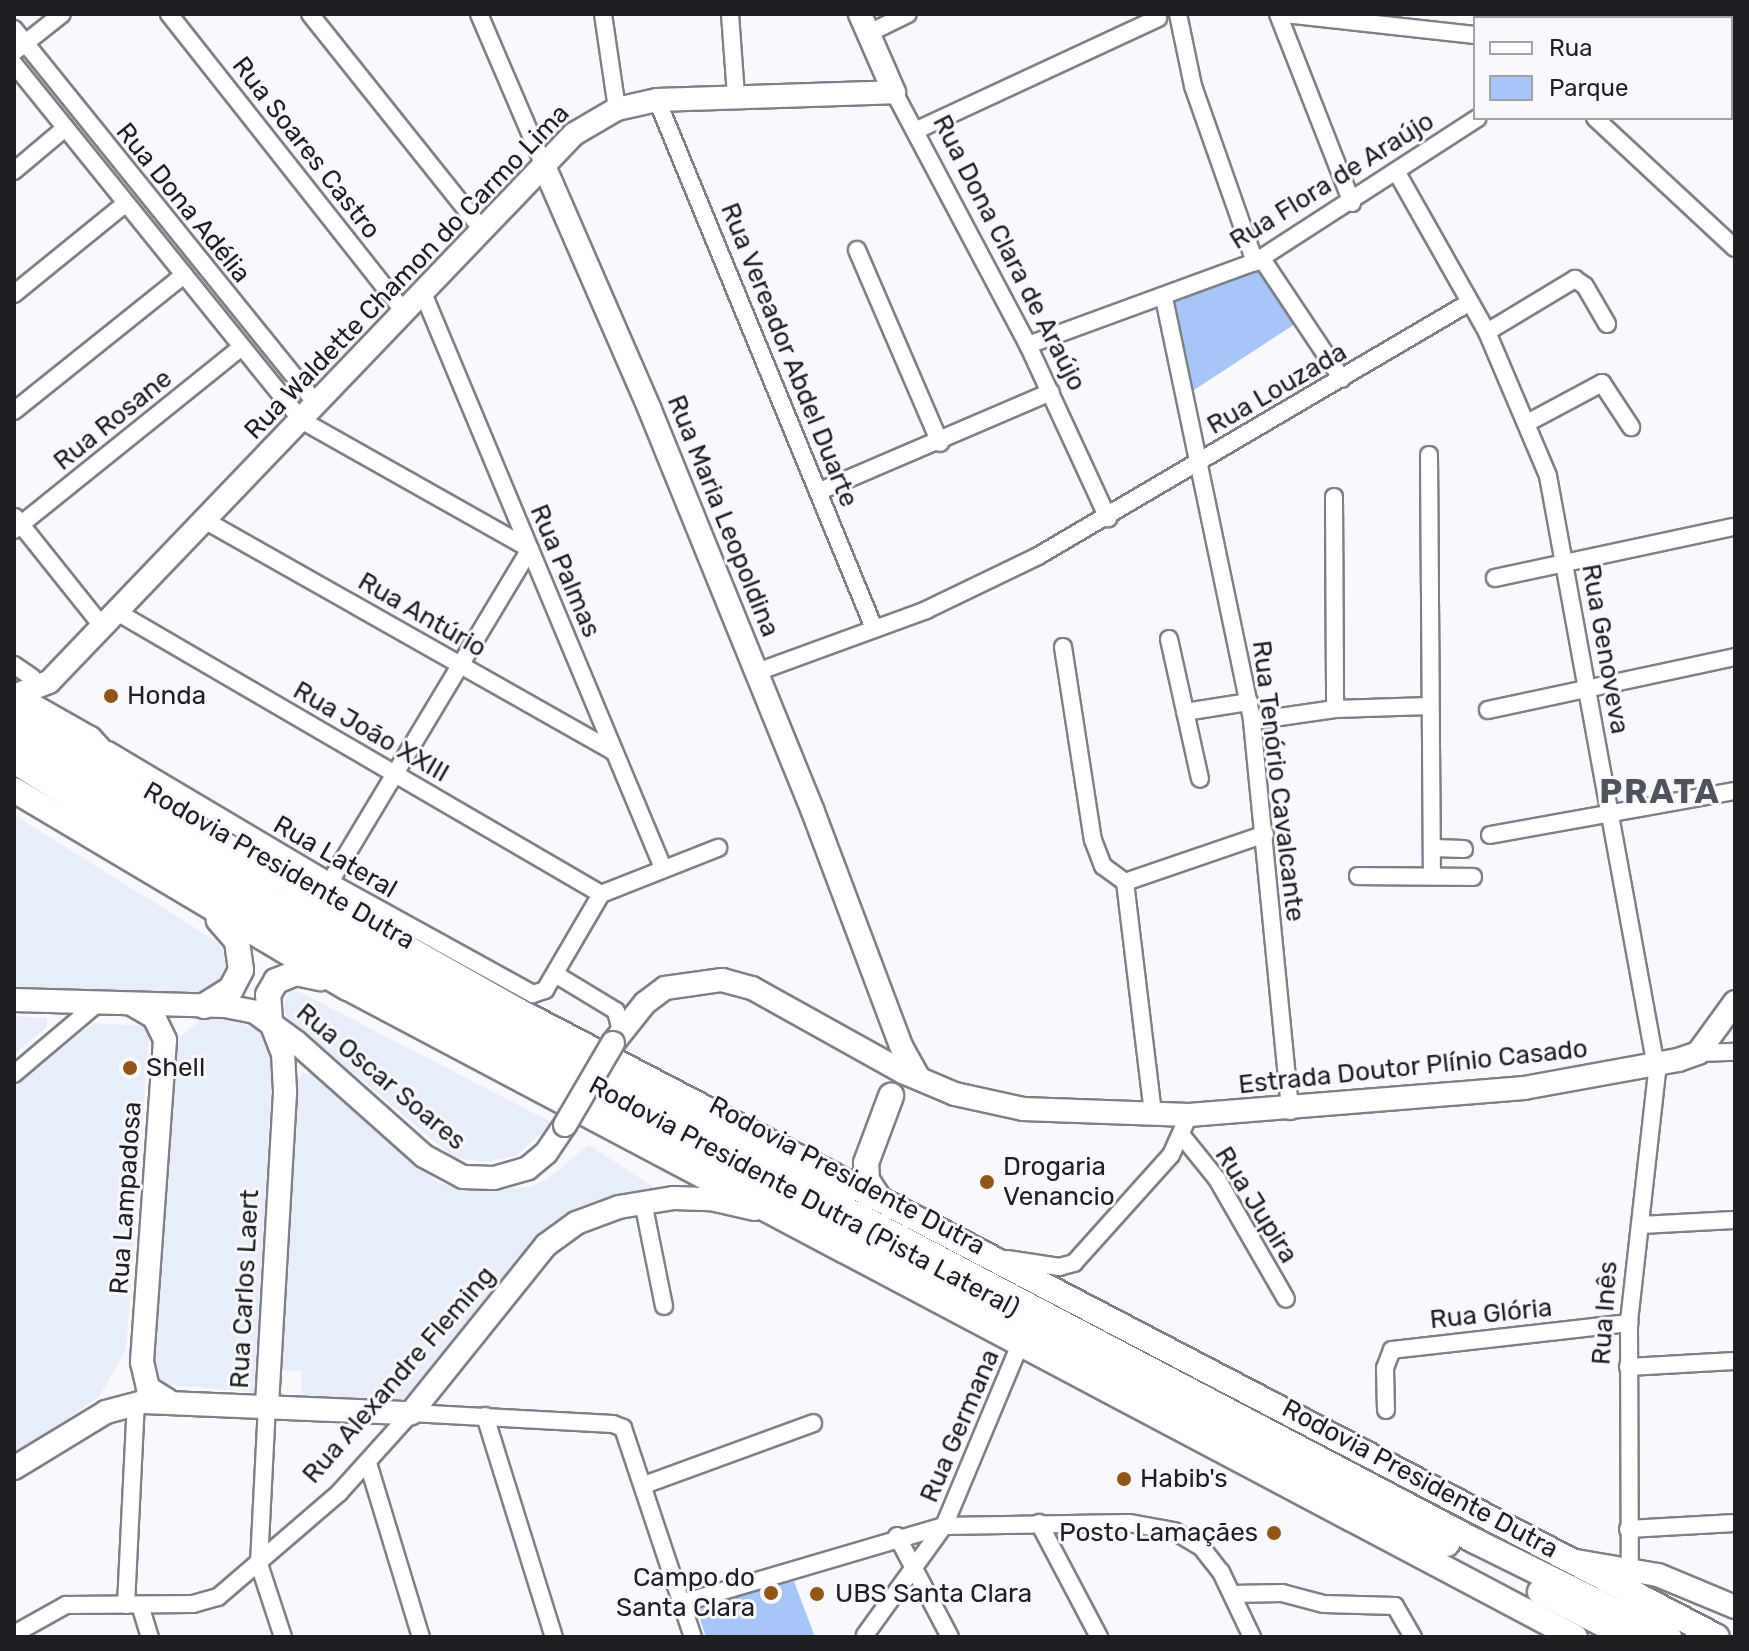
<!DOCTYPE html>
<html>
<head>
<meta charset="utf-8">
<style>
	body { margin:0 }
	#map { position:relative; width:1749px; height:1651px; overflow:hidden; background:#f7f9fe; font-family:Rubik,sans-serif }
	div>[style] { position:absolute }
	[style*='--x'] { left:calc(var(--x)*1px); top:calc(var(--y)*1px); width:calc(var(--w)*1px); rotate:calc(var(--a)*1deg) }
	.built>* { inset:0; background:#e7eef9 }
	.green>* { inset:0; background:#a7c6f7 }
	.roads { filter:drop-shadow(2px 0 #7d8187) drop-shadow(-2px 0 #7d8187) drop-shadow(0 2px #7d8187) drop-shadow(0 -2px #7d8187) }
	.minor>* { height:16px; margin:-8px; padding:0 8px; transform-origin:8px; border-radius:8px; background:#fff }
	.major>* { height:22px; margin:-11px; padding:0 11px; transform-origin:11px; border-radius:11px; background:#fff }
	.highway>* { height:24px; margin:-12px; padding:0 12px; transform-origin:12px; border-radius:12px; background:#fff }
	.bridges { filter:drop-shadow(2px 0 #7d8187) drop-shadow(-2px 0 #7d8187) drop-shadow(0 2px #7d8187) drop-shadow(0 -2px #7d8187) }
	.major-bridge>* { height:22px; margin:-11px; padding:0 11px; transform-origin:11px; border-radius:11px; background:#fff }
	.dots>* { width:22px; height:22px; translate:-50% -50%; box-sizing:border-box; border:4px solid #f7f9fe; border-radius:50% }
	span { translate:-50% -50%; white-space:nowrap; text-align:center; line-height:1.15; -webkit-text-stroke:6px #f7f9fe; paint-order:stroke }
	.street-label { font-size:26px; color:#1e1f22 }
	.poi-label { font-size:26px; color:#1e1f22 }
	.left { translate:0 -50%; text-align:left }
	.right { translate:-100% -50%; text-align:right }
	.district-label { font-size:34px; color:#50545a; font-weight:700; letter-spacing:2px }
	.frame { position:absolute; inset:0; border:16px solid #1e1f22; pointer-events:none }
	.legend { position:absolute; left:1473px; top:16px; width:260px; height:104px; box-sizing:border-box; background:#f7f9fe; border:2px solid #a0a2a6; margin:0; padding:10px 14px; list-style:none; font-size:24px; color:#1e1f22 }
	.legend li { display:flex; align-items:center; gap:16px; height:40px }
	.legend b { width:40px; border:2px solid #a0a2a6 }
</style>
</head>
<body>
<div id="map">
	<div class="built">
		<div style="clip-path:polygon(14px 815px,216px 941px,228px 960px,226px 979px,210px 995px,14px 991px)"></div>
		<div style="clip-path:polygon(290px 990px,300px 992px,553px 1123px,516px 1156px,484px 1162px,454px 1158px,287px 1017px,283px 1005px)"></div>
		<div style="clip-path:polygon(14px 1016px,47px 1018px,47px 1027px,14px 1054px)"></div>
		<div style="clip-path:polygon(222px 1017px,255px 1028px,269px 1043px,273px 1059px,254px 1392px,169px 1385px,157px 1379px,152px 1369px,175px 1040px,202px 1020px)"></div>
		<div style="clip-path:polygon(93px 1023px,147px 1026px,149px 1034px,126px 1350px,99px 1397px,14px 1455px,14px 1088px)"></div>
		<div style="clip-path:polygon(303px 1073px,314px 1074px,437px 1182px,469px 1190px,528px 1187px,546px 1180px,589px 1145px,655px 1188px,583px 1206px,552px 1222px,441px 1361px,399px 1403px,301px 1395px,302px 1371px,281px 1370px,297px 1082px)"></div>
	</div>
	<div class="green">
		<div style="clip-path:polygon(1260px 267px,1298px 322px,1191px 392px,1173px 302px)"></div>
		<div style="clip-path:polygon(792px 1576px,815px 1637px,706px 1637px,697px 1610px)"></div>
	</div>
	<div class="roads">
		<div class="minor">
			<div style="--x:169;--y:14;--w:380;--a:51.7"></div>
			<div style="--x:310;--y:14;--w:278;--a:51.4"></div>
			<div style="--x:479;--y:14;--w:165;--a:66.8"></div>
			<div style="--x:603;--y:14;--w:96;--a:81.6"></div>
			<div style="--x:730;--y:14;--w:82;--a:85.8"></div>
			<div style="--x:1178;--y:14;--w:74;--a:78.2"></div>
			<div style="--x:1193;--y:86;--w:187;--a:70.6"></div>
			<div style="--x:1278;--y:14;--w:203;--a:68.6"></div>
			<div style="--x:1285;--y:14;--w:191;--a:6.3"></div>
			<div style="--x:1656;--y:14;--w:6;--a:45"></div>
			<div style="--x:1632;--y:18;--w:8;--a:-30"></div>
			<div style="--x:14;--y:29;--w:482;--a:51.1"></div>
			<div style="--x:869;--y:33;--w:43;--a:-26"></div>
			<div style="--x:14;--y:52;--w:61;--a:-38.4"></div>
			<div style="--x:14;--y:64;--w:457;--a:51.1"></div>
			<div style="--x:301;--y:420;--w:263;--a:29.4"></div>
			<div style="--x:530;--y:549;--w:388;--a:121"></div>
			<div style="--x:1731;--y:89;--w:6;--a:45"></div>
			<div style="--x:894;--y:92;--w:286;--a:62.1"></div>
			<div style="--x:1028;--y:345;--w:191;--a:65.2"></div>
			<div style="--x:657;--y:100;--w:571;--a:67.66"></div>
			<div style="--x:1595;--y:118;--w:191;--a:42.9"></div>
			<div style="--x:915;--y:131;--w:268;--a:-24.9"></div>
			<div style="--x:14;--y:171;--w:67;--a:-40.1"></div>
			<div style="--x:1396;--y:171;--w:185;--a:60.5"></div>
			<div style="--x:1487;--y:332;--w:156;--a:67"></div>
			<div style="--x:1548;--y:476;--w:606;--a:79.64"></div>
			<div style="--x:1657;--y:1072;--w:253;--a:96.4"></div>
			<div style="--x:1629;--y:1323;--w:244;--a:89.8"></div>
			<div style="--x:857;--y:250;--w:210;--a:66.7"></div>
			<div style="--x:1262;--y:259;--w:144;--a:56.3"></div>
			<div style="--x:423;--y:293;--w:623;--a:67.34"></div>
			<div style="--x:14;--y:294;--w:144;--a:-39.1"></div>
			<div style="--x:1164;--y:298;--w:432;--a:78.2"></div>
			<div style="--x:1252;--y:721;--w:392;--a:84.4"></div>
			<div style="--x:1487;--y:332;--w:103;--a:-31.1"></div>
			<div style="--x:1575;--y:279;--w:12;--a:35"></div>
			<div style="--x:1585;--y:286;--w:44;--a:59.9"></div>
			<div style="--x:1028;--y:345;--w:242;--a:-20.1"></div>
			<div style="--x:1255;--y:262;--w:265;--a:-32.9"></div>
			<div style="--x:14;--y:411;--w:218;--a:-38.7"></div>
			<div style="--x:1529;--y:422;--w:83;--a:-28.1"></div>
			<div style="--x:1602;--y:383;--w:53;--a:56.6"></div>
			<div style="--x:1429;--y:455;--w:421;--a:89.6"></div>
			<div style="--x:820;--y:491;--w:251;--a:-23.2"></div>
			<div style="--x:1334;--y:497;--w:212;--a:89.7"></div>
			<div style="--x:15;--y:517;--w:139;--a:51.4"></div>
			<div style="--x:206;--y:521;--w:469;--a:29.5"></div>
			<div style="--x:14;--y:530;--w:292;--a:-38.8"></div>
			<div style="--x:1495;--y:578;--w:243;--a:-12.1"></div>
			<div style="--x:117;--y:612;--w:560;--a:30.23"></div>
			<div style="--x:1169;--y:639;--w:143;--a:77.5"></div>
			<div style="--x:1063;--y:647;--w:195;--a:81.2"></div>
			<div style="--x:1093;--y:840;--w:28;--a:69"></div>
			<div style="--x:1103;--y:866;--w:27;--a:36"></div>
			<div style="--x:1125;--y:882;--w:235;--a:83.1"></div>
			<div style="--x:14;--y:665;--w:22;--a:34"></div>
			<div style="--x:757;--y:672;--w:180;--a:-20.1"></div>
			<div style="--x:926;--y:610;--w:124;--a:-25.7"></div>
			<div style="--x:1038;--y:556;--w:501;--a:-30.45"></div>
			<div style="--x:1488;--y:710;--w:253;--a:-12.1"></div>
			<div style="--x:1185;--y:712;--w:65;--a:-8.9"></div>
			<div style="--x:1252;--y:721;--w:84;--a:-8.2"></div>
			<div style="--x:1335;--y:709;--w:94;--a:-1.8"></div>
			<div style="--x:108;--y:750;--w:258;--a:30.7"></div>
			<div style="--x:330;--y:882;--w:232;--a:28.9"></div>
			<div style="--x:533;--y:994;--w:13;--a:-18"></div>
			<div style="--x:545;--y:990;--w:111;--a:-59.7"></div>
			<div style="--x:601;--y:894;--w:126;--a:-21.5"></div>
			<div style="--x:1490;--y:835;--w:249;--a:-10.2"></div>
			<div style="--x:1432;--y:848;--w:32;--a:2"></div>
			<div style="--x:1358;--y:876;--w:115;--a:0.5"></div>
			<div style="--x:1125;--y:882;--w:148;--a:-18.9"></div>
			<div style="--x:555;--y:974;--w:71;--a:31.2"></div>
			<div style="--x:616;--y:1011;--w:21;--a:76"></div>
			<div style="--x:1698;--y:1053;--w:37;--a:-2"></div>
			<div style="--x:14;--y:1074;--w:110;--a:-40.2"></div>
			<div style="--x:1183;--y:1137;--w:54;--a:51"></div>
			<div style="--x:1217;--y:1179;--w:138;--a:60.1"></div>
			<div style="--x:643;--y:1202;--w:106;--a:78.6"></div>
			<div style="--x:1640;--y:1225;--w:95;--a:-3"></div>
			<div style="--x:1007;--y:1259;--w:53;--a:8.7"></div>
			<div style="--x:1059;--y:1267;--w:16;--a:-15"></div>
			<div style="--x:1074;--y:1263;--w:145;--a:-48.1"></div>
			<div style="--x:1171;--y:1155;--w:44;--a:-65.8"></div>
			<div style="--x:1628;--y:1367;--w:107;--a:-3.2"></div>
			<div style="--x:267;--y:1405;--w:159;--a:92.9"></div>
			<div style="--x:259;--y:1564;--w:77;--a:71.8"></div>
			<div style="--x:1386;--y:1410;--w:42;--a:-91.4"></div>
			<div style="--x:1385;--y:1368;--w:19;--a:-69"></div>
			<div style="--x:1392;--y:1350;--w:239;--a:-6.5"></div>
			<div style="--x:485;--y:1416;--w:232;--a:72.7"></div>
			<div style="--x:368;--y:1463;--w:182;--a:73.1"></div>
			<div style="--x:644;--y:1485;--w:180;--a:-20.1"></div>
			<div style="--x:1039;--y:1523;--w:129;--a:62.2"></div>
			<div style="--x:1628;--y:1529;--w:107;--a:-3.2"></div>
			<div style="--x:897;--y:1536;--w:114;--a:62.3"></div>
			<div style="--x:1232;--y:1594;--w:50;--a:-1.1"></div>
			<div style="--x:1282;--y:1593;--w:43;--a:14.7"></div>
			<div style="--x:1324;--y:1604;--w:71;--a:1.6"></div>
			<div style="--x:1395;--y:1606;--w:36;--a:60"></div>
			<div style="--x:682;--y:1603;--w:273;--a:-16.4"></div>
			<div style="--x:944;--y:1526;--w:185;--a:-0.9"></div>
			<div style="--x:1129;--y:1523;--w:46;--a:10.1"></div>
			<div style="--x:1174;--y:1531;--w:33;--a:31"></div>
			<div style="--x:1202;--y:1548;--w:31;--a:52"></div>
			<div style="--x:1221;--y:1572;--w:72;--a:64.5"></div>
			<div style="--x:126;--y:1605;--w:202;--a:-87.2"></div>
			<div style="--x:140;--y:1605;--w:34;--a:73"></div>
			<div style="--x:14;--y:1634;--w:60;--a:-29.1"></div>
			<div style="--x:66;--y:1605;--w:127;--a:-0.5"></div>
			<div style="--x:193;--y:1604;--w:26;--a:-16"></div>
			<div style="--x:218;--y:1597;--w:160;--a:-40.7"></div>
			<div style="--x:339;--y:1493;--w:108;--a:-48"></div>
			<div style="--x:411;--y:1413;--w:202;--a:3.1"></div>
			<div style="--x:613;--y:1424;--w:11;--a:22"></div>
			<div style="--x:623;--y:1428;--w:220;--a:71.5"></div>
			<div style="--x:865;--y:1635;--w:135;--a:-54.1"></div>
			<div style="--x:944;--y:1526;--w:197;--a:-67.3"></div>
		</div>
		<div class="major">
			<div style="--x:544;--y:166;--w:266;--a:66.5"></div>
			<div style="--x:650;--y:410;--w:431;--a:67.9"></div>
			<div style="--x:812;--y:809;--w:253;--a:69.4"></div>
			<div style="--x:901;--y:1046;--w:37;--a:61"></div>
			<div style="--x:14;--y:696;--w:38;--a:-22"></div>
			<div style="--x:49;--y:682;--w:759;--a:-46.23"></div>
			<div style="--x:574;--y:134;--w:50;--a:-30.2"></div>
			<div style="--x:617;--y:109;--w:41;--a:-12.7"></div>
			<div style="--x:657;--y:100;--w:237;--a:-1.9"></div>
			<div style="--x:894;--y:92;--w:85;--a:-113.6"></div>
			<div style="--x:14;--y:1000;--w:211;--a:1.6"></div>
			<div style="--x:225;--y:1006;--w:31;--a:11"></div>
			<div style="--x:255;--y:1012;--w:51;--a:36.2"></div>
			<div style="--x:296;--y:1042;--w:171;--a:41.7"></div>
			<div style="--x:424;--y:1156;--w:44;--a:28.3"></div>
			<div style="--x:463;--y:1177;--w:31;--a:2"></div>
			<div style="--x:494;--y:1178;--w:35;--a:-16"></div>
			<div style="--x:528;--y:1168;--w:23;--a:-40"></div>
			<div style="--x:546;--y:1153;--w:34;--a:-56"></div>
			<div style="--x:133;--y:1005;--w:24;--a:30"></div>
			<div style="--x:154;--y:1017;--w:25;--a:64"></div>
			<div style="--x:165;--y:1040;--w:323;--a:94.1"></div>
			<div style="--x:142;--y:1362;--w:27;--a:77"></div>
			<div style="--x:148;--y:1388;--w:22;--a:32"></div>
			<div style="--x:613;--y:1043;--w:51;--a:-51.3"></div>
			<div style="--x:645;--y:1003;--w:25;--a:-37"></div>
			<div style="--x:665;--y:988;--w:58;--a:-8"></div>
			<div style="--x:722;--y:980;--w:31;--a:15"></div>
			<div style="--x:752;--y:988;--w:173;--a:29.1"></div>
			<div style="--x:903;--y:1072;--w:56;--a:22.9"></div>
			<div style="--x:955;--y:1094;--w:70;--a:12.4"></div>
			<div style="--x:1023;--y:1109;--w:166;--a:2.1"></div>
			<div style="--x:1189;--y:1115;--w:336;--a:-4.6"></div>
			<div style="--x:1524;--y:1088;--w:157;--a:-10.3"></div>
			<div style="--x:1678;--y:1060;--w:21;--a:-19"></div>
			<div style="--x:1698;--y:1053;--w:63;--a:-54"></div>
			<div style="--x:267;--y:1405;--w:315;--a:-86.7"></div>
			<div style="--x:285;--y:1091;--w:37;--a:-93"></div>
			<div style="--x:283;--y:1054;--w:34;--a:-111"></div>
			<div style="--x:14;--y:1468;--w:108;--a:-31.3"></div>
			<div style="--x:106;--y:1412;--w:38;--a:-15"></div>
			<div style="--x:143;--y:1402;--w:268;--a:2.4"></div>
			<div style="--x:411;--y:1413;--w:216;--a:-51.2"></div>
			<div style="--x:546;--y:1245;--w:37;--a:-36"></div>
			<div style="--x:576;--y:1223;--w:46;--a:-20.4"></div>
			<div style="--x:619;--y:1207;--w:56;--a:-9.3"></div>
			<div style="--x:674;--y:1198;--w:37;--a:2"></div>
			<div style="--x:711;--y:1199;--w:45;--a:12.8"></div>
			<div style="--x:1576;--y:1561;--w:83;--a:9.7"></div>
			<div style="--x:1658;--y:1575;--w:83;--a:22.6"></div>
		</div>
		<div class="highway">
			<div style="--x:14;--y:696;--w:87;--a:29.5"></div>
			<div style="--x:90;--y:739;--w:43;--a:47.8"></div>
			<div style="--x:14;--y:712;--w:233;--a:32.4"></div>
			<div style="--x:211;--y:837;--w:347;--a:29.5"></div>
			<div style="--x:513;--y:1008;--w:1358;--a:27.58"></div>
			<div style="--x:14;--y:737;--w:301;--a:32.1"></div>
			<div style="--x:269;--y:897;--w:367;--a:28.9"></div>
			<div style="--x:590;--y:1074;--w:1003;--a:27.82"></div>
			<div style="--x:1477;--y:1542;--w:214;--a:26.3"></div>
			<div style="--x:14;--y:761;--w:239;--a:32"></div>
			<div style="--x:217;--y:888;--w:253;--a:29.6"></div>
			<div style="--x:437;--y:1013;--w:1141;--a:27.73"></div>
			<div style="--x:14;--y:790;--w:388;--a:30.7"></div>
			<div style="--x:348;--y:988;--w:1388;--a:27.88"></div>
			<div style="--x:204;--y:1006;--w:32;--a:-32"></div>
			<div style="--x:231;--y:989;--w:21;--a:-62"></div>
			<div style="--x:241;--y:970;--w:29;--a:-98"></div>
			<div style="--x:237;--y:941;--w:28;--a:-131"></div>
			<div style="--x:270;--y:1021;--w:26;--a:-94"></div>
			<div style="--x:268;--y:995;--w:16;--a:-60"></div>
			<div style="--x:276;--y:981;--w:22;--a:-22"></div>
			<div style="--x:296;--y:973;--w:25;--a:12"></div>
			<div style="--x:880;--y:1200;--w:24;--a:-123"></div>
			<div style="--x:867;--y:1180;--w:17;--a:-93"></div>
			<div style="--x:866;--y:1163;--w:72;--a:-69.5"></div>
			<div style="--x:1540;--y:1592;--w:99;--a:27.1"></div>
		</div>
	</div>
	<div class="bridges">
		<div class="major-bridge">
			<div style="--x:565;--y:1125;--w:95;--a:-59.7"></div>
		</div>
	</div>
	<div class="dots">
		<div style="left:111px;top:696px;background:#935619"></div>
		<div style="left:130px;top:1068px;background:#935619"></div>
		<div style="left:987px;top:1182px;background:#935619"></div>
		<div style="left:1124px;top:1479px;background:#935619"></div>
		<div style="left:1274px;top:1533px;background:#935619"></div>
		<div style="left:771px;top:1593px;background:#935619"></div>
		<div style="left:817px;top:1594px;background:#935619"></div>
	</div>
	<div class="street-label">
		<span style="left:306px;top:148px;rotate:52deg">Rua Soares Castro</span>
		<span style="left:1332px;top:181px;rotate:-32deg">Rua Flora de Araújo</span>
		<span style="left:183px;top:203px;rotate:51deg">Rua Dona Adélia</span>
		<span style="left:1009px;top:253px;rotate:63deg">Rua Dona Clara de Araújo</span>
		<span style="left:407px;top:272px;rotate:-46deg">Rua Waldette Chamon do Carmo Lima</span>
		<span style="left:789px;top:355px;rotate:68deg">Rua Vereador Abdel Duarte</span>
		<span style="left:1277px;top:389px;rotate:-30deg">Rua Louzada</span>
		<span style="left:113px;top:420px;rotate:-39deg">Rua Rosane</span>
		<span style="left:723px;top:516px;rotate:68deg">Rua Maria Leopoldina</span>
		<span style="left:565px;top:571px;rotate:67deg">Rua Palmas</span>
		<span style="left:422px;top:615px;rotate:30deg">Rua Antúrio</span>
		<span style="left:1605px;top:649px;rotate:80deg">Rua Genoveva</span>
		<span style="left:371px;top:732px;rotate:30deg">Rua João XXIII</span>
		<span style="left:1278px;top:781px;rotate:83deg">Rua Tenório Cavalcante</span>
		<span style="left:335px;top:857px;rotate:30deg">Rua Lateral</span>
		<span style="left:279px;top:866px;rotate:30deg">Rodovia Presidente Dutra</span>
		<span style="left:1413px;top:1067px;rotate:-6deg">Estrada Doutor Plínio Casado</span>
		<span style="left:381px;top:1077px;rotate:40deg">Rua Oscar Soares</span>
		<span style="left:847px;top:1176px;rotate:28deg">Rodovia Presidente Dutra</span>
		<span style="left:804px;top:1197px;rotate:28deg">Rodovia Presidente Dutra (Pista Lateral)</span>
		<span style="left:126px;top:1198px;rotate:-86deg">Rua Lampadosa</span>
		<span style="left:1256px;top:1205px;rotate:58deg">Rua Jupira</span>
		<span style="left:245px;top:1289px;rotate:-87deg">Rua Carlos Laert</span>
		<span style="left:1605px;top:1313px;rotate:-86deg">Rua Inês</span>
		<span style="left:1491px;top:1314px;rotate:-6deg">Rua Glória</span>
		<span style="left:399px;top:1375px;rotate:-49deg">Rua Alexandre Fleming</span>
		<span style="left:960px;top:1426px;rotate:-67deg">Rua Germana</span>
		<span style="left:1420px;top:1479px;rotate:28deg">Rodovia Presidente Dutra</span>
	</div>
	<div class="poi-label">
		<span class="left" style="left:127px;top:696px">Honda</span>
		<span class="left" style="left:146px;top:1068px">Shell</span>
		<span class="left" style="left:1003px;top:1182px">Drogaria<br>Venancio</span>
		<span class="left" style="left:1140px;top:1479px">Habib's</span>
		<span class="right" style="left:1258px;top:1533px">Posto Lamaçães</span>
		<span class="right" style="left:755px;top:1593px">Campo do<br>Santa Clara</span>
		<span class="left" style="left:835px;top:1594px">UBS Santa Clara</span>
	</div>
	<div class="district-label">
		<span style="left:1660px;top:792px">PRATA</span>
	</div>
	<div class="frame"></div>
	<ul class="legend">
	<li><b style="height:10px;background:#fff"></b>Rua</li>
	<li><b style="height:22px;background:#a7c6f7"></b>Parque</li>
	</ul>
</div>
</body>
</html>
